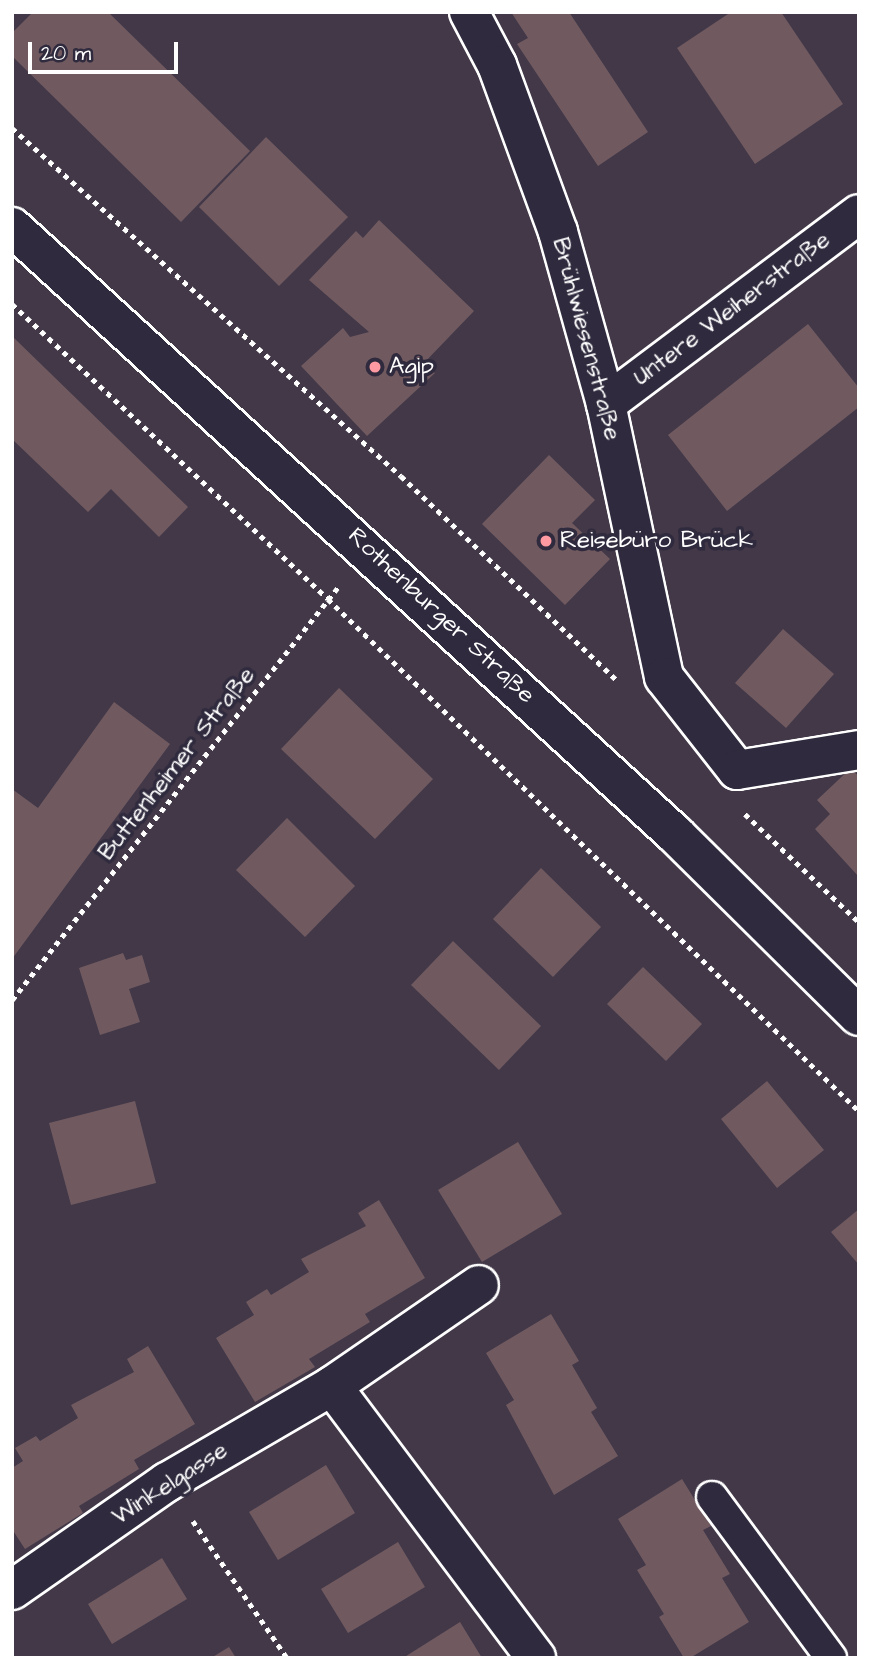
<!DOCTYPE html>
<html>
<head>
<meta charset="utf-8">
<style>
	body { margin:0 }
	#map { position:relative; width:871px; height:1670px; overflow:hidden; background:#423848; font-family:"Architects Daughter",sans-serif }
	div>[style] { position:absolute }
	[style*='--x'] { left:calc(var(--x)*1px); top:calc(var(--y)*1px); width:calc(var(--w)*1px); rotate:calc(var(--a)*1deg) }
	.building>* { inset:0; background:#705a60 }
	.path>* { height:4.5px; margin-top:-2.25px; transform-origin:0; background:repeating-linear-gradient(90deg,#fff 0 5px,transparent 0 10px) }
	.roads { filter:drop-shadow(2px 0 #fff) drop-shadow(-2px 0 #fff) drop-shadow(0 2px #fff) drop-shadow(0 -2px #fff) }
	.service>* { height:30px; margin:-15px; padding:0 15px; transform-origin:15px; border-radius:15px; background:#2f2a3d }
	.minor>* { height:38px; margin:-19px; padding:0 19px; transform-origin:19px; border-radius:19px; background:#2f2a3d }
	.secondary>* { height:38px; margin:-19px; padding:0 19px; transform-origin:19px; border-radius:19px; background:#2f2a3d }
	.dots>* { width:19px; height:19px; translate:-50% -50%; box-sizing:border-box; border:4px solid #2f2a3d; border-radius:50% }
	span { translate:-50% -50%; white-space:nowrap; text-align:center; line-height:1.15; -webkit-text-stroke:7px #2f2a3d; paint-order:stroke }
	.street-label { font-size:24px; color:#fff }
	.poi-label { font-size:24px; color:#fff }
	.left { translate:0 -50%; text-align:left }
	.frame { position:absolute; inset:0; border:14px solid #fff; pointer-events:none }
	.scale { position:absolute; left:28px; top:42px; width:150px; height:32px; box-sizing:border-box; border:4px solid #fff; border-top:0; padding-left:9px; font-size:21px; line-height:24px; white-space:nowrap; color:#fff; -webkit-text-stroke:5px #2f2a3d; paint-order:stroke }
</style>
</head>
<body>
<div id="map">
	<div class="building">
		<div style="clip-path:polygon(33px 12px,108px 12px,250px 151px,181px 222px,12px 56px,12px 33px)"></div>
		<div style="clip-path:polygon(511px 12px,569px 12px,648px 132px,598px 166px,517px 44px,528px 38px)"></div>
		<div style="clip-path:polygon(731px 12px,781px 12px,843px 104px,755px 164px,677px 48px)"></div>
		<div style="clip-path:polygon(266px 137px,348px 217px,279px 286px,199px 207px)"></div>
		<div style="clip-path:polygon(379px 220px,474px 311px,423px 364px,435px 373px,367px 436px,301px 366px,343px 328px,350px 337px,369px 332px,309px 280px,356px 231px,363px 238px)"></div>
		<div style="clip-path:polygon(808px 324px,859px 388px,859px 407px,727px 511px,668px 435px)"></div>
		<div style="clip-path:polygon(12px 336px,188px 507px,159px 537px,111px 489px,88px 512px,12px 439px)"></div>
		<div style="clip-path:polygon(549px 455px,595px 500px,572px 523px,610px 559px,565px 605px,482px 524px)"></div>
		<div style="clip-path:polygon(783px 629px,834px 674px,786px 728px,735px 683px)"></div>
		<div style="clip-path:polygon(339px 688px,433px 779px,375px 839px,281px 749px)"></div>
		<div style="clip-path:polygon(114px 702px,170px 744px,12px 959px,12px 789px,38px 808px)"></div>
		<div style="clip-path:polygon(851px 768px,859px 777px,859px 877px,815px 829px,830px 814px,817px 800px)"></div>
		<div style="clip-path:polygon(287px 818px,355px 886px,305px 937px,236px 870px)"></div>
		<div style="clip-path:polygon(541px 868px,601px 927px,553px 977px,493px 919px)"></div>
		<div style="clip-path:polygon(453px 941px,541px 1026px,499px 1070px,411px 985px)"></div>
		<div style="clip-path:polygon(123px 953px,126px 960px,142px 955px,150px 982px,129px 989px,140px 1022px,100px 1035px,79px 968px)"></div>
		<div style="clip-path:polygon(643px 967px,702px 1024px,666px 1061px,607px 1004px)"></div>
		<div style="clip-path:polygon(767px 1081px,824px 1150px,777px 1188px,721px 1119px)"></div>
		<div style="clip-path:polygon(135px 1101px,156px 1183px,71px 1205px,49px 1123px)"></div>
		<div style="clip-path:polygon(518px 1142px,562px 1214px,482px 1262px,438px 1190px)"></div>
		<div style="clip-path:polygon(379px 1200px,425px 1278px,365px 1314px,370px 1322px,309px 1359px,315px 1367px,255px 1402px,216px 1338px,254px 1315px,246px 1302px,267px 1289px,271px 1295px,309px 1272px,301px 1259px,366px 1226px,358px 1213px)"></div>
		<div style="clip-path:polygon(859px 1209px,859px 1265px,831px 1232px)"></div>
		<div style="clip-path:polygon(551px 1314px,579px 1361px,572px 1365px,597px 1408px,591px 1412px,618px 1456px,554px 1495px,506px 1405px,514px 1400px,486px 1353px)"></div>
		<div style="clip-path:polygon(148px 1346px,195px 1424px,134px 1460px,139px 1469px,79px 1506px,83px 1513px,25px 1549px,12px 1529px,12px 1468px,23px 1461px,15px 1448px,36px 1436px,40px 1441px,78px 1418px,71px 1405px,134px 1372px,127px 1359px)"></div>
		<div style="clip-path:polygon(326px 1465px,355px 1513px,278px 1560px,249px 1512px)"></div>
		<div style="clip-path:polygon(682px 1479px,711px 1526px,703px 1530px,730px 1574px,722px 1578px,749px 1622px,690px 1658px,684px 1658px,659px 1617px,664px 1614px,637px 1570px,646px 1565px,618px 1519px)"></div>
		<div style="clip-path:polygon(398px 1542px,425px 1587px,348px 1633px,321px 1589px)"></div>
		<div style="clip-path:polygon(162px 1558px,187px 1599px,112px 1644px,88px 1604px)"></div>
		<div style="clip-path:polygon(460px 1622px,482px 1658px,403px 1658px)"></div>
		<div style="clip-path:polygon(229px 1647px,236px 1658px,211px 1658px)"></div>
	</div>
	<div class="path">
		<div style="--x:12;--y:128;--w:522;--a:41.82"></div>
		<div style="--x:401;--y:476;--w:296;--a:43.4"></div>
		<div style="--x:12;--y:304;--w:432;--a:43"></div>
		<div style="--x:328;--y:599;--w:738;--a:43.96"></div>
		<div style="--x:745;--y:814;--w:157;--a:43.5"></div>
		<div style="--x:12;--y:1000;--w:528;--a:-51.7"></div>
		<div style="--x:193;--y:1521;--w:166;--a:55.5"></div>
	</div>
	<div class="roads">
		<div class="service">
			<div style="--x:712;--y:1497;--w:200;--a:53.5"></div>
		</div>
		<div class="minor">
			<div style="--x:469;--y:12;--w:60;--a:62.2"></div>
			<div style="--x:497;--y:65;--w:178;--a:69.9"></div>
			<div style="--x:558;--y:232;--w:179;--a:74.4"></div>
			<div style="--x:606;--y:404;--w:279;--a:78"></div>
			<div style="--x:664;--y:677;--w:118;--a:51.9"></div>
			<div style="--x:737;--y:770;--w:124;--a:-9.3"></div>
			<div style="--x:606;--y:404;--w:316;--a:-36.9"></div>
			<div style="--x:332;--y:1386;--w:178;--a:-34.5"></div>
			<div style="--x:12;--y:1590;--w:189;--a:-34.9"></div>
			<div style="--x:167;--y:1482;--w:191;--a:-30.2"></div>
			<div style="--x:332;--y:1386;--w:340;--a:53.1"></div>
		</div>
		<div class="secondary">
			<div style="--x:12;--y:227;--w:900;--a:42.48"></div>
			<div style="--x:676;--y:835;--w:257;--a:44.7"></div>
		</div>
	</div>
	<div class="dots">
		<div style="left:375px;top:367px;background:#ff9aa2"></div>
		<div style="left:546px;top:541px;background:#ff9aa2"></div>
	</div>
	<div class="street-label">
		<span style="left:732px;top:309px;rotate:-37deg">Untere Weiherstraße</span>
		<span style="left:586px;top:339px;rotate:75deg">Brühlwiesenstraße</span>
		<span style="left:441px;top:616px;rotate:43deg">Rothenburger Straße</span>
		<span style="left:177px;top:764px;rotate:-52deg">Buttenheimer Straße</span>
		<span style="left:170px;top:1484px;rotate:-33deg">Winkelgasse</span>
	</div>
	<div class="poi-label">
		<span class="left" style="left:389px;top:367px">Agip</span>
		<span class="left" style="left:560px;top:541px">Reisebüro Brück</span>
	</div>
	<div class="frame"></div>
	<div class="scale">20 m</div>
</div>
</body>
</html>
